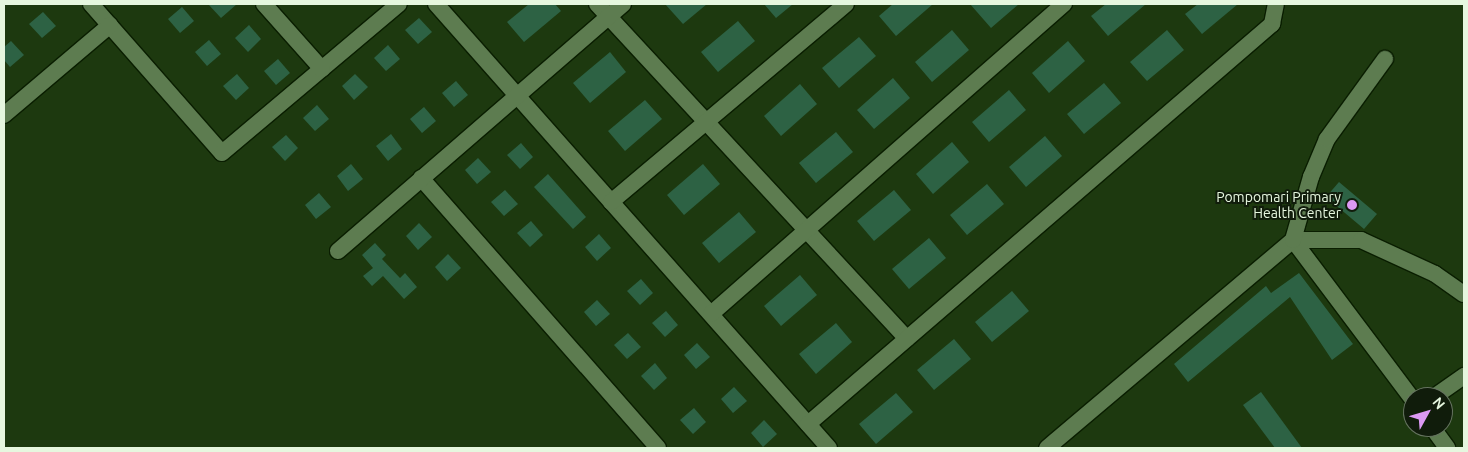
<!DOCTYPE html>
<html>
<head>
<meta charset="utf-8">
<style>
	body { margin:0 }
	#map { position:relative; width:1468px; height:452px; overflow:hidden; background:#1d390f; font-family:Ubuntu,sans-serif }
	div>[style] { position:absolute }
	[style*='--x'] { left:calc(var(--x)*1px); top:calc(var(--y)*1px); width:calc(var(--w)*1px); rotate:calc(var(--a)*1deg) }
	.building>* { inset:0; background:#2d6244 }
	.roads { filter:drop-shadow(1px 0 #0a1e01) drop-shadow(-1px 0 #0a1e01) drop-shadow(0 1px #0a1e01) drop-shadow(0 -1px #0a1e01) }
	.minor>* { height:16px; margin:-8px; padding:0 8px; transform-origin:8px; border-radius:8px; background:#5d7c50 }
	.dots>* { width:14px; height:14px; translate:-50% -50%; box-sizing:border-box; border:2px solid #101c0b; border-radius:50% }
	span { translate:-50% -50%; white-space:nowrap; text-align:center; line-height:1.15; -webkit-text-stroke:4px #101c0b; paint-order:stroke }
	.poi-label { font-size:14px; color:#e6f7df }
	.right { translate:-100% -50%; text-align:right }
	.frame { position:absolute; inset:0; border:5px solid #e6f7df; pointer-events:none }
	.north { position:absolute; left:1403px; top:387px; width:50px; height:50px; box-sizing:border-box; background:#101c0b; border:1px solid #667460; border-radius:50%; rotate:51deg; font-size:14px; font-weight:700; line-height:20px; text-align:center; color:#e6f7df }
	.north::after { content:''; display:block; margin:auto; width:18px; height:22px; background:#dc99f4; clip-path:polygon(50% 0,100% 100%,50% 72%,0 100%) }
</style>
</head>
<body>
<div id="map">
	<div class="building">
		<div style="clip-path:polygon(208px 4px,237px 4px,221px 18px)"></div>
		<div style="clip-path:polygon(529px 4px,555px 4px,561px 11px,524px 42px,507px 22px)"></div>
		<div style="clip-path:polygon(665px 4px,707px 4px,683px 24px)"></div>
		<div style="clip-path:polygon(764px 4px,793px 4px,776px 18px)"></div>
		<div style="clip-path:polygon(893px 4px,933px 4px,896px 36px,879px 16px)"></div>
		<div style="clip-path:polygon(970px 4px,1019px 4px,991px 28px)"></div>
		<div style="clip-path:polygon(1106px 4px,1146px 4px,1108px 36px,1091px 16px)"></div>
		<div style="clip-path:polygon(1198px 4px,1238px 4px,1202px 34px,1185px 14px)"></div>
		<div style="clip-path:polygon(182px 7px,194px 21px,180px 33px,168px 19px)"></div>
		<div style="clip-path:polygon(43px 12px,56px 26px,42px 38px,29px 24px)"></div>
		<div style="clip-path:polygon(419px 18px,432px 32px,418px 44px,405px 30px)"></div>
		<div style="clip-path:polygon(738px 21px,755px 41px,718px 72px,701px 52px)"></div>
		<div style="clip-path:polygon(249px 25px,261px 39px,248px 52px,235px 38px)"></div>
		<div style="clip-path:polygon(952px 30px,969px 50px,932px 82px,915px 62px)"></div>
		<div style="clip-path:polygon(1167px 30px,1184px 50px,1147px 81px,1130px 62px)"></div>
		<div style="clip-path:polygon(859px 37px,876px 56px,839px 88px,822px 68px)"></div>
		<div style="clip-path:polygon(209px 40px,221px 54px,207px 66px,195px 52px)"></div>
		<div style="clip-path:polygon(11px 41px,24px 55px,10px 67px,4px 60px,4px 47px)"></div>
		<div style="clip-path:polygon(1068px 41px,1085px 61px,1049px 93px,1032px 73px)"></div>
		<div style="clip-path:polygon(388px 45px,400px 59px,386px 71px,374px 58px)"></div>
		<div style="clip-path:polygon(610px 52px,626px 72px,590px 103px,573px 83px)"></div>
		<div style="clip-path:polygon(278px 59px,290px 73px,276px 85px,264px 71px)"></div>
		<div style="clip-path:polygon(237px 74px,249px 88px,236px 100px,223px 86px)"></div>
		<div style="clip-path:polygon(355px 74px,368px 87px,354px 100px,342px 86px)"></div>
		<div style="clip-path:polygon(893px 78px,910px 98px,874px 129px,857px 110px)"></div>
		<div style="clip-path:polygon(456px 81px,468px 95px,454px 107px,442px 93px)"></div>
		<div style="clip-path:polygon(1104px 83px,1121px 103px,1084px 134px,1067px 114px)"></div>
		<div style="clip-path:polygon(800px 84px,817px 104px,781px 136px,764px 116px)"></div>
		<div style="clip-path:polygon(1009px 90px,1026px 110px,989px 142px,972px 122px)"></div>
		<div style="clip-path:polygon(645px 100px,662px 119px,625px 151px,608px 131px)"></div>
		<div style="clip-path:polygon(317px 105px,329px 119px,315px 131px,303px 118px)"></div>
		<div style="clip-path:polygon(424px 107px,436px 121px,422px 133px,410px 119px)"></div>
		<div style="clip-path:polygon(836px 132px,853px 152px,816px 183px,799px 163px)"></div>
		<div style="clip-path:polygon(391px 134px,402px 149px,388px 161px,376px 146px)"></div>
		<div style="clip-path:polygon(286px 135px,298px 148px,285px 161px,272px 147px)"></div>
		<div style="clip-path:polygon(1045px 136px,1062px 156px,1026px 187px,1009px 167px)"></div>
		<div style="clip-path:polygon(952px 142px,969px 162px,933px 194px,916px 174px)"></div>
		<div style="clip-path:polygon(521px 143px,533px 157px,520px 169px,507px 155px)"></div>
		<div style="clip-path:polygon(478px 158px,491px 172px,477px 184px,465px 170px)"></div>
		<div style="clip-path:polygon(351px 164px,363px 179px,348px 191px,337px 176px)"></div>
		<div style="clip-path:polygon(703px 164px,720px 184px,684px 215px,667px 195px)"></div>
		<div style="clip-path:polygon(548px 174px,586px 217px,573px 229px,534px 187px)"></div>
		<div style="clip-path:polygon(1339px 182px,1377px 214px,1364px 229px,1326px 197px)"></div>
		<div style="clip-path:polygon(987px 184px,1004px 204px,967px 235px,950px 215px)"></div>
		<div style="clip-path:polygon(505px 190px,518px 204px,504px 216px,491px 202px)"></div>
		<div style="clip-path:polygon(894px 190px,911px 210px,874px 241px,857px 221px)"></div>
		<div style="clip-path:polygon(319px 193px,331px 207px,316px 219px,305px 205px)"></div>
		<div style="clip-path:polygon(739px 212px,756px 232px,719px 263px,702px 243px)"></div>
		<div style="clip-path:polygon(531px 221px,543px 235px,530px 247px,517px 233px)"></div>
		<div style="clip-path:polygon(419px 223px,432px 237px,418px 250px,406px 236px)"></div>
		<div style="clip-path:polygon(599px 234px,611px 248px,597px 261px,585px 247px)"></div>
		<div style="clip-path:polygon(929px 238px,946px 258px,909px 289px,892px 269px)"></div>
		<div style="clip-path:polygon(375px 243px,386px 255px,382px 259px,400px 278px,405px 273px,417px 287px,404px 299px,383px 276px,372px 286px,363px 276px,373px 268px,362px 255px)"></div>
		<div style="clip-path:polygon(448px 254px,461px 268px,447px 281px,435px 267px)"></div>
		<div style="clip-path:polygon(1299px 273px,1353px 344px,1332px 360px,1290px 297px,1188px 382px,1174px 364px,1266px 286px,1271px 293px)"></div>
		<div style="clip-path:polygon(800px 275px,817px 295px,781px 326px,764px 306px)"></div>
		<div style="clip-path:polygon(641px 279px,653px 293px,640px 305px,627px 291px)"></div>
		<div style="clip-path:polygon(1012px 291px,1029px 311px,992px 342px,975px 322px)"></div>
		<div style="clip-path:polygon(597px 300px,610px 314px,596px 326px,584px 312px)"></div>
		<div style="clip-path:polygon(666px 311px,678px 325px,665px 337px,652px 323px)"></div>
		<div style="clip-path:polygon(836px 323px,852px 342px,816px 374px,799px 354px)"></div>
		<div style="clip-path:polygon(628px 333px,641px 347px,627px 359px,614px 345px)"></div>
		<div style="clip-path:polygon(954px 339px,971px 359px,934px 390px,917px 370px)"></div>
		<div style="clip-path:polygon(697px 343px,710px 357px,696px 369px,684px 355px)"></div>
		<div style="clip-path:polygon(655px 363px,667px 378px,654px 390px,641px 376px)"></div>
		<div style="clip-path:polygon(734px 387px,747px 401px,733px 413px,721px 399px)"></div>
		<div style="clip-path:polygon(1261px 392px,1302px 448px,1275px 448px,1243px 405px)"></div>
		<div style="clip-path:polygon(896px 393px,913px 412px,876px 444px,859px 424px)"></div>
		<div style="clip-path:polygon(694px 408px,706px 422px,693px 434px,680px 420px)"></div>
		<div style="clip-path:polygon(764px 420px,777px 434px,763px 447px,751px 433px)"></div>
	</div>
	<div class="roads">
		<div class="minor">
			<div style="--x:91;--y:4;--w:198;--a:48.7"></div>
			<div style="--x:222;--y:153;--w:231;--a:-40.1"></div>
			<div style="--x:264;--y:4;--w:87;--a:48.3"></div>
			<div style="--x:436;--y:4;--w:593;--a:48.49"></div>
			<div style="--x:597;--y:4;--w:456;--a:47.2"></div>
			<div style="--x:4;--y:115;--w:139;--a:-40.3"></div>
			<div style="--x:421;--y:178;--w:359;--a:48.7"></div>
			<div style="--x:611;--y:202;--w:307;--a:-40.1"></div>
			<div style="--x:1293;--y:240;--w:200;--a:53.1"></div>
			<div style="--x:1293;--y:240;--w:68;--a:0"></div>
			<div style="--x:1361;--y:240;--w:81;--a:24.7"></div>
			<div style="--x:1435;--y:274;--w:35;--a:35"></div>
			<div style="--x:338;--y:251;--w:377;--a:-40.9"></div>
			<div style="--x:711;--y:314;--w:470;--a:-41.3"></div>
			<div style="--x:1434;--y:397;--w:37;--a:-35"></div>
			<div style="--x:808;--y:424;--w:613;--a:-40.76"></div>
			<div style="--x:1272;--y:24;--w:20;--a:-79"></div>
			<div style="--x:1432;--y:427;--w:26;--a:54"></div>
			<div style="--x:1047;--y:448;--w:322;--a:-40.2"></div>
			<div style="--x:1293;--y:240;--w:66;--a:-74.1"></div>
			<div style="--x:1311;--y:177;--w:41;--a:-67.2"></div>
			<div style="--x:1327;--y:139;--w:99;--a:-54.1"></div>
		</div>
	</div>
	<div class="dots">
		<div style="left:1352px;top:205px;background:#dc99f4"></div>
	</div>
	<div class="poi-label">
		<span class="right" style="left:1341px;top:205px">Pompomari Primary<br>Health Center</span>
	</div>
	<div class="frame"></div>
	<div class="north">N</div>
</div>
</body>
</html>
